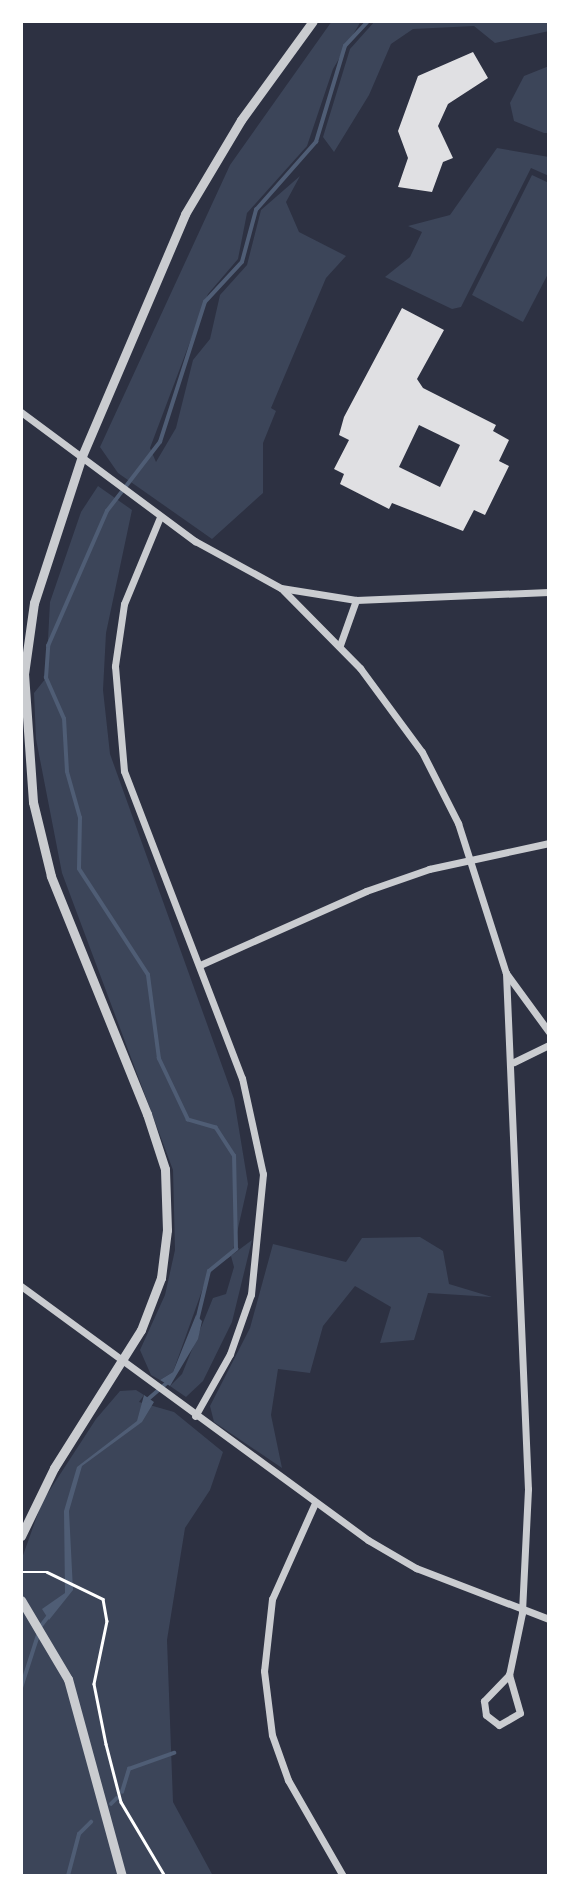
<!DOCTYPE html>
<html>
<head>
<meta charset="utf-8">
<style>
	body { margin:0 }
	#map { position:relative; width:570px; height:1897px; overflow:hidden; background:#2d3142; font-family:Poppins,sans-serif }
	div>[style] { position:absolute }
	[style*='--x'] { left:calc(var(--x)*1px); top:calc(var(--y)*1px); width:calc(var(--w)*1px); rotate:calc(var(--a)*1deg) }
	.green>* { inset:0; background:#3c4559 }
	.water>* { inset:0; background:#4f5d75 }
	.stream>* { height:3.5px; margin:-1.75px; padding:0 1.75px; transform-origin:1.75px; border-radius:1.75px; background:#4f5d75 }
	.building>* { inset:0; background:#e0e0e3 }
	.path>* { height:2.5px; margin:-1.25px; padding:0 1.25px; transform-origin:1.25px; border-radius:1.25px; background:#fff }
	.minor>* { height:7px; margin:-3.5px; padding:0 3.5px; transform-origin:3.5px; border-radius:3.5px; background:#caccd0 }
	.tertiary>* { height:9px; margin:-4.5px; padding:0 4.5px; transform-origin:4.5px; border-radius:4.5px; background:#caccd0 }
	span { translate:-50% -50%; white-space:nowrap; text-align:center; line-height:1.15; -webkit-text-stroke:6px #fff; paint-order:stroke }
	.frame { position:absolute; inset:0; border:23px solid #fff; pointer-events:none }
</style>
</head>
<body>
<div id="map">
	<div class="green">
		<div style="clip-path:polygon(332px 21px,361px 21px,333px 69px,307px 146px,247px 213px,238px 259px,208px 294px,150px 448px,156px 462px,176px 428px,193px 360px,210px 339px,220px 295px,247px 265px,261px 210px,300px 176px,286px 202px,299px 232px,346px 256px,326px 278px,271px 408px,276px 411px,263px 443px,263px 493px,212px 539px,118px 473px,100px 447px,230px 165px)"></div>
		<div style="clip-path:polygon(375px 21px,549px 21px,549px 31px,495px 43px,474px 26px,413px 29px,391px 44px,369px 95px,334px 152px,323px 137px,350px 49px)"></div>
		<div style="clip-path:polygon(549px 66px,549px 133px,544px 133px,514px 121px,510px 103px,524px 76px)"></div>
		<div style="clip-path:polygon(497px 148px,549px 157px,549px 176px,531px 168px,461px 307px,452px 309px,385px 277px,410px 257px,422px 232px,408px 226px,450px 215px)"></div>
		<div style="clip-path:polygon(532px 175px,549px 183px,549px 272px,523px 322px,472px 295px)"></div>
		<div style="clip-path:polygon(98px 486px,132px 510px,106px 633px,103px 690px,110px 754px,234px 1099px,248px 1184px,232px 1255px,252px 1240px,232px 1322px,203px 1381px,186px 1397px,170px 1386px,182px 1374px,213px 1298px,226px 1294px,234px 1267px,231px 1256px,209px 1271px,173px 1372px,160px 1380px,151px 1375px,140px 1350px,165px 1295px,175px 1250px,173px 1170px,62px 873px,36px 739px,34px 693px,46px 678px,50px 602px,81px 512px)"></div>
		<div style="clip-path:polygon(420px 1237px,443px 1251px,449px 1284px,492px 1297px,428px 1293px,414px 1340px,380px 1343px,391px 1307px,355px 1286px,323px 1326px,310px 1373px,278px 1369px,271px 1415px,282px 1468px,214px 1422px,210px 1406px,250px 1328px,273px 1244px,346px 1262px,362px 1238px)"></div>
		<div style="clip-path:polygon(136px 1390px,144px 1395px,139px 1402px,174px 1412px,223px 1452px,210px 1490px,185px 1528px,167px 1640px,173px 1802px,213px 1876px,21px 1876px,21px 1561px,42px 1502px,96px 1419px,120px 1391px)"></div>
	</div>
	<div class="water">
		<div style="clip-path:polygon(196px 1315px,202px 1321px,198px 1339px,170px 1386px,160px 1380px,173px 1372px)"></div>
		<div style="clip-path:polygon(144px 1395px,154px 1402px,142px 1422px,82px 1466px,69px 1511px,73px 1590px,49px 1620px,42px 1609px,65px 1593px,64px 1511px,77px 1467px,137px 1421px)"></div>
	</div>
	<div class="stream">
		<div style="--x:197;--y:1321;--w:51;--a:-76.5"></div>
		<div style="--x:209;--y:1271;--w:35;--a:-39"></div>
		<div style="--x:236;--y:1249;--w:93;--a:-91.2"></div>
		<div style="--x:234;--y:1156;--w:33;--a:-123"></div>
		<div style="--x:216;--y:1128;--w:29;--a:-164"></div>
		<div style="--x:188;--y:1120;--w:68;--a:-115.4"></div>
		<div style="--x:159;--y:1059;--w:85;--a:-97.5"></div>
		<div style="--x:148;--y:975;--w:126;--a:-123.1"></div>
		<div style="--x:79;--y:869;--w:51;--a:-88.9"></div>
		<div style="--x:80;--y:818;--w:48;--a:-105.8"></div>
		<div style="--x:67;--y:772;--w:53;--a:-93.2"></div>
		<div style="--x:64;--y:719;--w:45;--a:-113.7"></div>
		<div style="--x:46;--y:678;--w:32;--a:-86"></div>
		<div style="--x:48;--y:646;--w:147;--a:-66.4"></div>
		<div style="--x:107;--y:511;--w:87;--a:-52.5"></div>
		<div style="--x:160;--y:442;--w:147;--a:-72.2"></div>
		<div style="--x:205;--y:302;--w:54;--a:-47.2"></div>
		<div style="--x:242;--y:262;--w:54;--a:-74.9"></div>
		<div style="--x:256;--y:210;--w:91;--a:-48.6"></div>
		<div style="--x:316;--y:142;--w:100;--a:-73.2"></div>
		<div style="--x:345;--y:46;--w:34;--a:-47"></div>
		<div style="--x:146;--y:1401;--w:30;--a:-41"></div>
		<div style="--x:40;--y:1627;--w:16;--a:-52"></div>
		<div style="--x:21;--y:1688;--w:56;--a:-72.2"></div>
		<div style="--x:122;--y:1792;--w:24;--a:-73"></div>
		<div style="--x:129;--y:1769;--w:48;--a:-19.6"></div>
		<div style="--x:111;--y:1804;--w:8;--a:-45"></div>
		<div style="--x:68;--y:1876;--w:43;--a:-75.3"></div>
		<div style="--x:79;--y:1834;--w:17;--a:-45"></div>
	</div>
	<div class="building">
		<div style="clip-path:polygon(473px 52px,488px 78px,448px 104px,438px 126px,453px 158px,443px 162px,432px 192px,398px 187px,408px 158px,398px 131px,418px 76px)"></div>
		<div style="clip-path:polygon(evenodd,402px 308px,444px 330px,417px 379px,423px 388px,496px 425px,493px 431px,509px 440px,499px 461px,509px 466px,485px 515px,474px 510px,463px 531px,392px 503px,389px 509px,340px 484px,344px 474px,334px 469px,349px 440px,339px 435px,344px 417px,402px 308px,419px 425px,460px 445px,440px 487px,399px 467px,419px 425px)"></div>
	</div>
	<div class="path">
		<div style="--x:21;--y:1572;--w:26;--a:0"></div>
		<div style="--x:47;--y:1572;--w:62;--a:25.7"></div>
		<div style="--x:103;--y:1599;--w:22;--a:80"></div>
		<div style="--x:107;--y:1621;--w:64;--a:101.7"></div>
		<div style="--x:94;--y:1684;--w:61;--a:78.7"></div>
		<div style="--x:106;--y:1744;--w:60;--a:75.5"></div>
		<div style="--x:121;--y:1802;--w:86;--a:59.3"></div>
	</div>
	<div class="minor">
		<div style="--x:21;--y:412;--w:217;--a:36.6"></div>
		<div style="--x:195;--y:541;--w:98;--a:28.7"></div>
		<div style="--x:281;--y:588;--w:76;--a:9.1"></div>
		<div style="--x:356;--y:600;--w:193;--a:-2.4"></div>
		<div style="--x:160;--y:517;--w:94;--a:112.5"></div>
		<div style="--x:124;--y:604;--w:63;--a:98.3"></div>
		<div style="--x:115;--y:666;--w:105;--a:85.1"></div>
		<div style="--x:124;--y:771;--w:329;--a:69"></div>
		<div style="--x:242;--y:1078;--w:98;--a:77.7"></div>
		<div style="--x:263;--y:1174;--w:121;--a:95.7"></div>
		<div style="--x:251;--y:1294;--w:64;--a:109.3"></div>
		<div style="--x:230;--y:1354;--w:71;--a:119.4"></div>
		<div style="--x:283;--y:590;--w:110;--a:45.4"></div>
		<div style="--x:360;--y:668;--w:104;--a:53.6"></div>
		<div style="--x:422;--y:752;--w:80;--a:63.1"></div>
		<div style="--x:458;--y:823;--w:157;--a:72.3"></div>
		<div style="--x:506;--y:973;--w:73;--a:53.9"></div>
		<div style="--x:340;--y:645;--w:48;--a:-70.4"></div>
		<div style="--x:200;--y:965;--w:182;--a:-24"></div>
		<div style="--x:366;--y:891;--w:67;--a:-19.2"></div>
		<div style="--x:429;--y:869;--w:123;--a:-12.2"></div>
		<div style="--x:506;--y:973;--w:516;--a:87.56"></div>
		<div style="--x:528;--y:1489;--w:124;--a:92.8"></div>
		<div style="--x:522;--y:1613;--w:63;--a:101.8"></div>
		<div style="--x:509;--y:1675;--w:36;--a:134"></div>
		<div style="--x:484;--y:1701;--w:14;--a:82"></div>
		<div style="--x:486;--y:1715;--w:16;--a:38"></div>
		<div style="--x:499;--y:1725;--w:24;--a:-30"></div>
		<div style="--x:520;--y:1713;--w:40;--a:-106"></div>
		<div style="--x:514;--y:1062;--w:39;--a:-26"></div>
		<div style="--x:21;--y:1286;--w:430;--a:36.2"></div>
		<div style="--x:368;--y:1540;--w:56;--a:30.3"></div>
		<div style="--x:416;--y:1568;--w:142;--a:21"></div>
		<div style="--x:315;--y:1503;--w:105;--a:114.1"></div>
		<div style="--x:272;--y:1599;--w:72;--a:96.3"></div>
		<div style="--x:264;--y:1671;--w:64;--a:82.9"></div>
		<div style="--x:272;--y:1735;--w:48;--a:70.4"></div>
		<div style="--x:288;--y:1780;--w:111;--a:60.2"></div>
	</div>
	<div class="tertiary">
		<div style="--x:21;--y:1536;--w:76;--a:-64.1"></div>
		<div style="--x:54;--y:1468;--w:163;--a:-57.8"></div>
		<div style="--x:141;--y:1330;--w:56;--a:-69"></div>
		<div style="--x:161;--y:1278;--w:48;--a:-82.9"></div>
		<div style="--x:167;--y:1230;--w:61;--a:-91.9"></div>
		<div style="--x:165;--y:1169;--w:58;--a:-108.1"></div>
		<div style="--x:147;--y:1114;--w:257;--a:-112"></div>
		<div style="--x:51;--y:876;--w:76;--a:-103.7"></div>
		<div style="--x:33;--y:802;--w:128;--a:-94"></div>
		<div style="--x:24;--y:674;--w:72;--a:-82"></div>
		<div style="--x:34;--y:603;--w:155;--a:-71.9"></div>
		<div style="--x:82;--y:456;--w:263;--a:-66.9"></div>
		<div style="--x:185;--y:214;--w:109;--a:-59.2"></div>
		<div style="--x:241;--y:120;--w:122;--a:-54"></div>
		<div style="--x:21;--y:1600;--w:92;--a:59.3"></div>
		<div style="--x:68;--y:1679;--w:204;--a:74.7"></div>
	</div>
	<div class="frame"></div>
</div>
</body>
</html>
